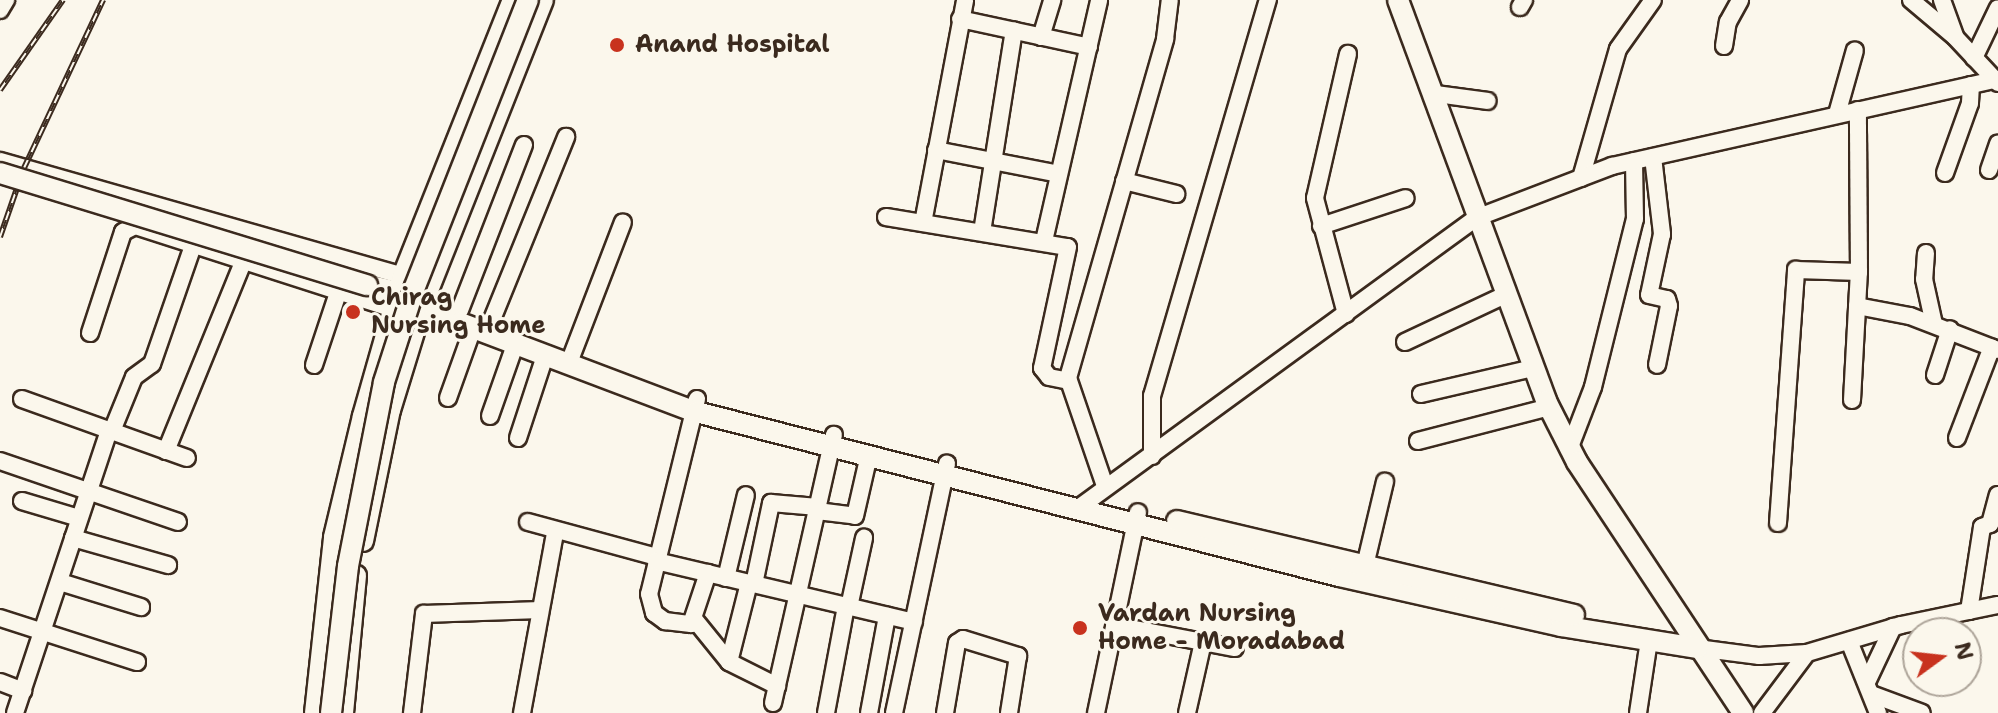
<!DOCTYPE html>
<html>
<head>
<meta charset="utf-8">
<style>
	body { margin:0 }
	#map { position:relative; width:1998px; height:713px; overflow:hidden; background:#fbf7ec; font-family:"Shantell Sans",sans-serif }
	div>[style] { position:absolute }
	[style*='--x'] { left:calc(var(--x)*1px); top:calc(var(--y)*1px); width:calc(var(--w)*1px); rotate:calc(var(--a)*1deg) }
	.roads { filter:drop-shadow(2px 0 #3b2a1e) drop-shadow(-2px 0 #3b2a1e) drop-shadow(0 2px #3b2a1e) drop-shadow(0 -2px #3b2a1e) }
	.minor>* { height:16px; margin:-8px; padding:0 8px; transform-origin:8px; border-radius:8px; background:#fbf7ec }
	.major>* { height:20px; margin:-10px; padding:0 10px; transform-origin:10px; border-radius:10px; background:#fbf7ec }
	.rail>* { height:6px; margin-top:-3px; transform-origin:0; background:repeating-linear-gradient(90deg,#fbf7ec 0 9px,#3b2a1e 0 18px); box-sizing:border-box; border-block:2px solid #3b2a1e }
	.bridges { filter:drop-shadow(2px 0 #3b2a1e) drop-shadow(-2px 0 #3b2a1e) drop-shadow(0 2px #3b2a1e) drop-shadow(0 -2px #3b2a1e) }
	.major-bridge>* { height:20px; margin:-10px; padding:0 10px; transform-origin:10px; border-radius:10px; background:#fbf7ec }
	.dots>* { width:22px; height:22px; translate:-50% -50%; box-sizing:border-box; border:4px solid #fbf7ec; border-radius:50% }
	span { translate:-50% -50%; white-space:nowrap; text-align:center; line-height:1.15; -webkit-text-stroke:6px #fbf7ec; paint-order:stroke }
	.poi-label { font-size:24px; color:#3b2a1e; font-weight:700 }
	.left { translate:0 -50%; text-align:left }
	.north { position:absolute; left:1902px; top:617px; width:80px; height:80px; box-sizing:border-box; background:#fbf7ec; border:2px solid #aea59a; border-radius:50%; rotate:75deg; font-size:22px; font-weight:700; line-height:32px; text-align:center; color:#3b2a1e }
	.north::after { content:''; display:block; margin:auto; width:28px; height:36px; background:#c8321e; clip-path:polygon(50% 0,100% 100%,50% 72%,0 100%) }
</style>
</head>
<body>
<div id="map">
	<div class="roads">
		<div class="minor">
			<div style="--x:1911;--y:0;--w:57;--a:40.1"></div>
			<div style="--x:1955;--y:37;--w:63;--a:46.9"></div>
			<div style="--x:1942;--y:0;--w:38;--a:70"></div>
			<div style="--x:1520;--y:7;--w:8;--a:-60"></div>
			<div style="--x:0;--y:10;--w:12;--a:-59"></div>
			<div style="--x:960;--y:19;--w:132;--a:12.2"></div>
			<div style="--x:1041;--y:37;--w:39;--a:-73"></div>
			<div style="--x:1724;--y:46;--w:24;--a:-81"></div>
			<div style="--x:1728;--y:22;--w:25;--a:-61"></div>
			<div style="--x:1974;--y:58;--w:55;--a:-64.4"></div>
			<div style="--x:1436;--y:94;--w:52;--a:7.7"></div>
			<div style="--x:1837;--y:114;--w:66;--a:-74.3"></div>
			<div style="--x:936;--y:150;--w:125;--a:11"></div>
			<div style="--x:1653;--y:157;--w:78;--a:83.3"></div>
			<div style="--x:1662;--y:234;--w:62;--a:102"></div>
			<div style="--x:1649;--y:295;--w:18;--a:13"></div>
			<div style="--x:1667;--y:299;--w:7;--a:74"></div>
			<div style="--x:1669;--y:306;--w:60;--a:101.5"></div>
			<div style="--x:0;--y:161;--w:419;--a:15.9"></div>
			<div style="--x:1989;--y:170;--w:28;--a:-71"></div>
			<div style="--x:1945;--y:173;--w:74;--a:-70.3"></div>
			<div style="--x:1970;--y:103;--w:18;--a:-87"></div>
			<div style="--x:1581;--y:178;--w:134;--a:-74"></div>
			<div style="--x:1618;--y:49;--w:60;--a:-54.5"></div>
			<div style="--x:1124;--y:181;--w:54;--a:14"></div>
			<div style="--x:886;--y:217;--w:184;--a:9.4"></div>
			<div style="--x:1068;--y:247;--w:124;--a:102.1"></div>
			<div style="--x:1042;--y:368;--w:11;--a:52"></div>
			<div style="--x:1049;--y:377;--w:20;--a:11"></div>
			<div style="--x:923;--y:223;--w:227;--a:-79.3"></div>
			<div style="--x:1321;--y:226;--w:89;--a:-18.2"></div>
			<div style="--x:982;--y:232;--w:204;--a:-81"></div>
			<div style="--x:1044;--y:241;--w:247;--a:-77.1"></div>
			<div style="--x:1926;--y:253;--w:26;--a:94"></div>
			<div style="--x:1924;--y:279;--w:46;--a:77.5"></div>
			<div style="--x:1857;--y:306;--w:54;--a:10.7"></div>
			<div style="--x:1910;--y:316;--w:94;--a:21.1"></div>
			<div style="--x:460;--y:310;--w:177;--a:-68.8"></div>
			<div style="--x:1346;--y:314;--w:120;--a:-105"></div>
			<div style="--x:1315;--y:198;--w:148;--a:-77.1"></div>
			<div style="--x:491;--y:322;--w:200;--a:-67.9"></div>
			<div style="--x:90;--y:333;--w:106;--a:-71.9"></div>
			<div style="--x:123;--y:232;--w:13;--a:-27"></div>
			<div style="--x:135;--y:226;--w:271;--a:17.8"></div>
			<div style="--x:1405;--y:342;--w:110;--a:-25.2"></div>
			<div style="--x:572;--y:355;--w:142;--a:-69"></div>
			<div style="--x:314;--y:365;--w:76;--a:-71.6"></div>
			<div style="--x:1935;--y:375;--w:48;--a:-71.9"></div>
			<div style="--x:1421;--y:394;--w:115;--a:-13.1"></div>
			<div style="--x:448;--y:398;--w:74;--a:-70.3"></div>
			<div style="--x:22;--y:399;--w:175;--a:19.7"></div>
			<div style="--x:697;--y:399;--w:201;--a:103.8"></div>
			<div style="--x:649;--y:594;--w:20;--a:75"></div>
			<div style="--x:654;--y:613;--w:14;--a:36"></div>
			<div style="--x:665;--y:621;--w:26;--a:7"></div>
			<div style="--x:691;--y:624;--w:54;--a:-71.6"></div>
			<div style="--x:1852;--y:400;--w:128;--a:-86.9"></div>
			<div style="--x:1859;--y:272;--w:162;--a:-90.4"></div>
			<div style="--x:490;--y:416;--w:75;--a:-70.6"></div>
			<div style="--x:112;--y:431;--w:58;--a:-67.8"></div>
			<div style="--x:134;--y:377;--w:22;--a:-36"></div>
			<div style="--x:152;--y:364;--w:128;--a:-70.9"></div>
			<div style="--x:518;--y:438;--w:86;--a:-71.8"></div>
			<div style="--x:1957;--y:438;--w:97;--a:-69"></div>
			<div style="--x:1418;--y:441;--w:135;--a:-14.5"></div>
			<div style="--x:1570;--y:447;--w:64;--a:-69"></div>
			<div style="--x:1593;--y:387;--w:173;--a:-76"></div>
			<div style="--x:1635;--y:219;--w:58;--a:-91"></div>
			<div style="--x:166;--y:451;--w:206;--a:-67.8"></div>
			<div style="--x:1152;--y:456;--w:60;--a:-90"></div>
			<div style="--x:1152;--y:396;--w:413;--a:-73.7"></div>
			<div style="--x:0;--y:461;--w:188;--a:18.9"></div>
			<div style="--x:1105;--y:486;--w:114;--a:-108.9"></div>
			<div style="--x:1068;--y:378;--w:353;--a:-74"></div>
			<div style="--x:1165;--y:39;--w:39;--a:-83"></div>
			<div style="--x:22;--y:501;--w:59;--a:16.6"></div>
			<div style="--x:1077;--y:509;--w:494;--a:-36.1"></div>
			<div style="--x:1476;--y:218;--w:146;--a:-20.9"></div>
			<div style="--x:1612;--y:166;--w:396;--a:-12.7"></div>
			<div style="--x:817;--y:511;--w:38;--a:7"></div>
			<div style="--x:855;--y:516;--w:63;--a:-77.1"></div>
			<div style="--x:528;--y:522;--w:134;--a:15.2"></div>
			<div style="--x:1778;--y:523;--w:254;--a:-85.9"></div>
			<div style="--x:1796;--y:270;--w:63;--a:1.8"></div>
			<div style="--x:73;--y:538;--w:99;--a:15.9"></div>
			<div style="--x:656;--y:561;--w:265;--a:13.3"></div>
			<div style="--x:1363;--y:574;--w:95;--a:-76.6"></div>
			<div style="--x:726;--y:578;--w:85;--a:-76.5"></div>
			<div style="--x:60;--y:582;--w:85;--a:17.2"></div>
			<div style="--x:754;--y:584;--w:83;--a:-78.1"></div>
			<div style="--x:771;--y:503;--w:47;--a:4.9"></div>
			<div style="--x:849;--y:607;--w:71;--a:-77.7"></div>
			<div style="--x:1969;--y:611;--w:85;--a:-81.2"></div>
			<div style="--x:1982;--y:527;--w:9;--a:-21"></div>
			<div style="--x:1990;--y:524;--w:30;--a:-75"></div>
			<div style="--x:0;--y:618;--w:144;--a:17.8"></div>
			<div style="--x:695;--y:620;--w:54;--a:51"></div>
			<div style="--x:729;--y:662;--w:54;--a:26.6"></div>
			<div style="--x:1114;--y:625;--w:123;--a:10.8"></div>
			<div style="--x:1849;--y:641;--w:78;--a:68.1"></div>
			<div style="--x:1697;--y:648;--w:63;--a:7.4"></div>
			<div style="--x:1759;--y:656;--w:48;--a:-3.6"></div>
			<div style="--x:1807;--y:653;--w:98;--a:-16.6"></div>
			<div style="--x:1901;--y:625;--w:99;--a:-11.7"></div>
			<div style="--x:729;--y:662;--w:81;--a:-75.8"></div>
			<div style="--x:0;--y:682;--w:25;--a:21"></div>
			<div style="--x:1867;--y:682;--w:61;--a:-64.7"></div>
			<div style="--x:1871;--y:694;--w:54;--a:20.4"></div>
			<div style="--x:773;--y:703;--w:275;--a:-77.2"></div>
			<div style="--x:15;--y:713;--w:298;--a:-71.6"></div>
			<div style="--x:412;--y:713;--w:100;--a:-83.1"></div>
			<div style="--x:424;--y:614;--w:116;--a:-2"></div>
			<div style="--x:522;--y:713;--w:182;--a:-79.6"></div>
			<div style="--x:826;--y:713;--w:109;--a:-79.4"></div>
			<div style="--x:869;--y:713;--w:99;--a:-79.5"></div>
			<div style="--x:894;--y:713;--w:255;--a:-78"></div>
			<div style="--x:945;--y:713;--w:71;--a:-80.3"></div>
			<div style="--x:957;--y:643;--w:7;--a:-34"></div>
			<div style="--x:963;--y:639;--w:58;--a:17.2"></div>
			<div style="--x:1018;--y:656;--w:58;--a:99"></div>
			<div style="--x:1096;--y:713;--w:205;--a:-78.2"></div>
			<div style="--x:1187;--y:713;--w:73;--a:-77.3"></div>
			<div style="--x:1638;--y:713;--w:74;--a:-81.4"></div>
			<div style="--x:1762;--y:713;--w:75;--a:-53.1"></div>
		</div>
		<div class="major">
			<div style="--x:1398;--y:0;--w:427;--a:69.7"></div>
			<div style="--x:1546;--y:401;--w:68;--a:63.1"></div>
			<div style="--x:1577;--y:462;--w:301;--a:56.5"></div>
			<div style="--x:367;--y:285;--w:32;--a:13"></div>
			<div style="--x:398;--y:292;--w:69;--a:26.6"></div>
			<div style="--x:460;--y:323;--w:252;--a:20.7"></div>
			<div style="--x:696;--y:412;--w:664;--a:14.31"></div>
			<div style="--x:1339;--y:576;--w:228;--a:12.7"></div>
			<div style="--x:1561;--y:626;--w:138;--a:9.2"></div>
			<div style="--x:1177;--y:521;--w:408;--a:13.3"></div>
			<div style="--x:363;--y:541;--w:134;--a:-78.4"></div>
			<div style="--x:390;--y:410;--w:112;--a:-72.9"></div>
			<div style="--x:423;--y:303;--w:326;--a:-68.4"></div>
			<div style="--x:315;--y:713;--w:177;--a:-83.8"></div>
			<div style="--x:334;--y:537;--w:124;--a:-76.5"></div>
			<div style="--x:363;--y:416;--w:146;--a:-74.1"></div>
			<div style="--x:403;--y:276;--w:297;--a:-68.3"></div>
			<div style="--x:343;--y:713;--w:138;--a:-84.6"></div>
		</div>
	</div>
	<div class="rail">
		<div style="--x:0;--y:90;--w:110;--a:-55"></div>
		<div style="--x:0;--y:237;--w:73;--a:-70.8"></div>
		<div style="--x:24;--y:168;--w:186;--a:-64.8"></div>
	</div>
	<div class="bridges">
		<div class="major-bridge">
			<div style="--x:0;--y:173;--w:384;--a:17"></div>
			<div style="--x:331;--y:713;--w:148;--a:-83.4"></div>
			<div style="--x:348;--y:566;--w:187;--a:-78.9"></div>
			<div style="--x:384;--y:382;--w:98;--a:-72.1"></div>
			<div style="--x:414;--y:289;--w:311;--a:-68.5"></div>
		</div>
	</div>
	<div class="dots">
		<div style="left:617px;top:45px;background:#c8321e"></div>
		<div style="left:353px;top:312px;background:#c8321e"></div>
		<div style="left:1080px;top:628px;background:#c8321e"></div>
	</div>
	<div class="poi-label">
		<span class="left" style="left:635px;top:45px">Anand Hospital</span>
		<span class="left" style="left:371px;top:312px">Chirag<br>Nursing Home</span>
		<span class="left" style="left:1098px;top:628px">Vardan Nursing<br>Home - Moradabad</span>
	</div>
	<div class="north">N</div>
</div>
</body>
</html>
